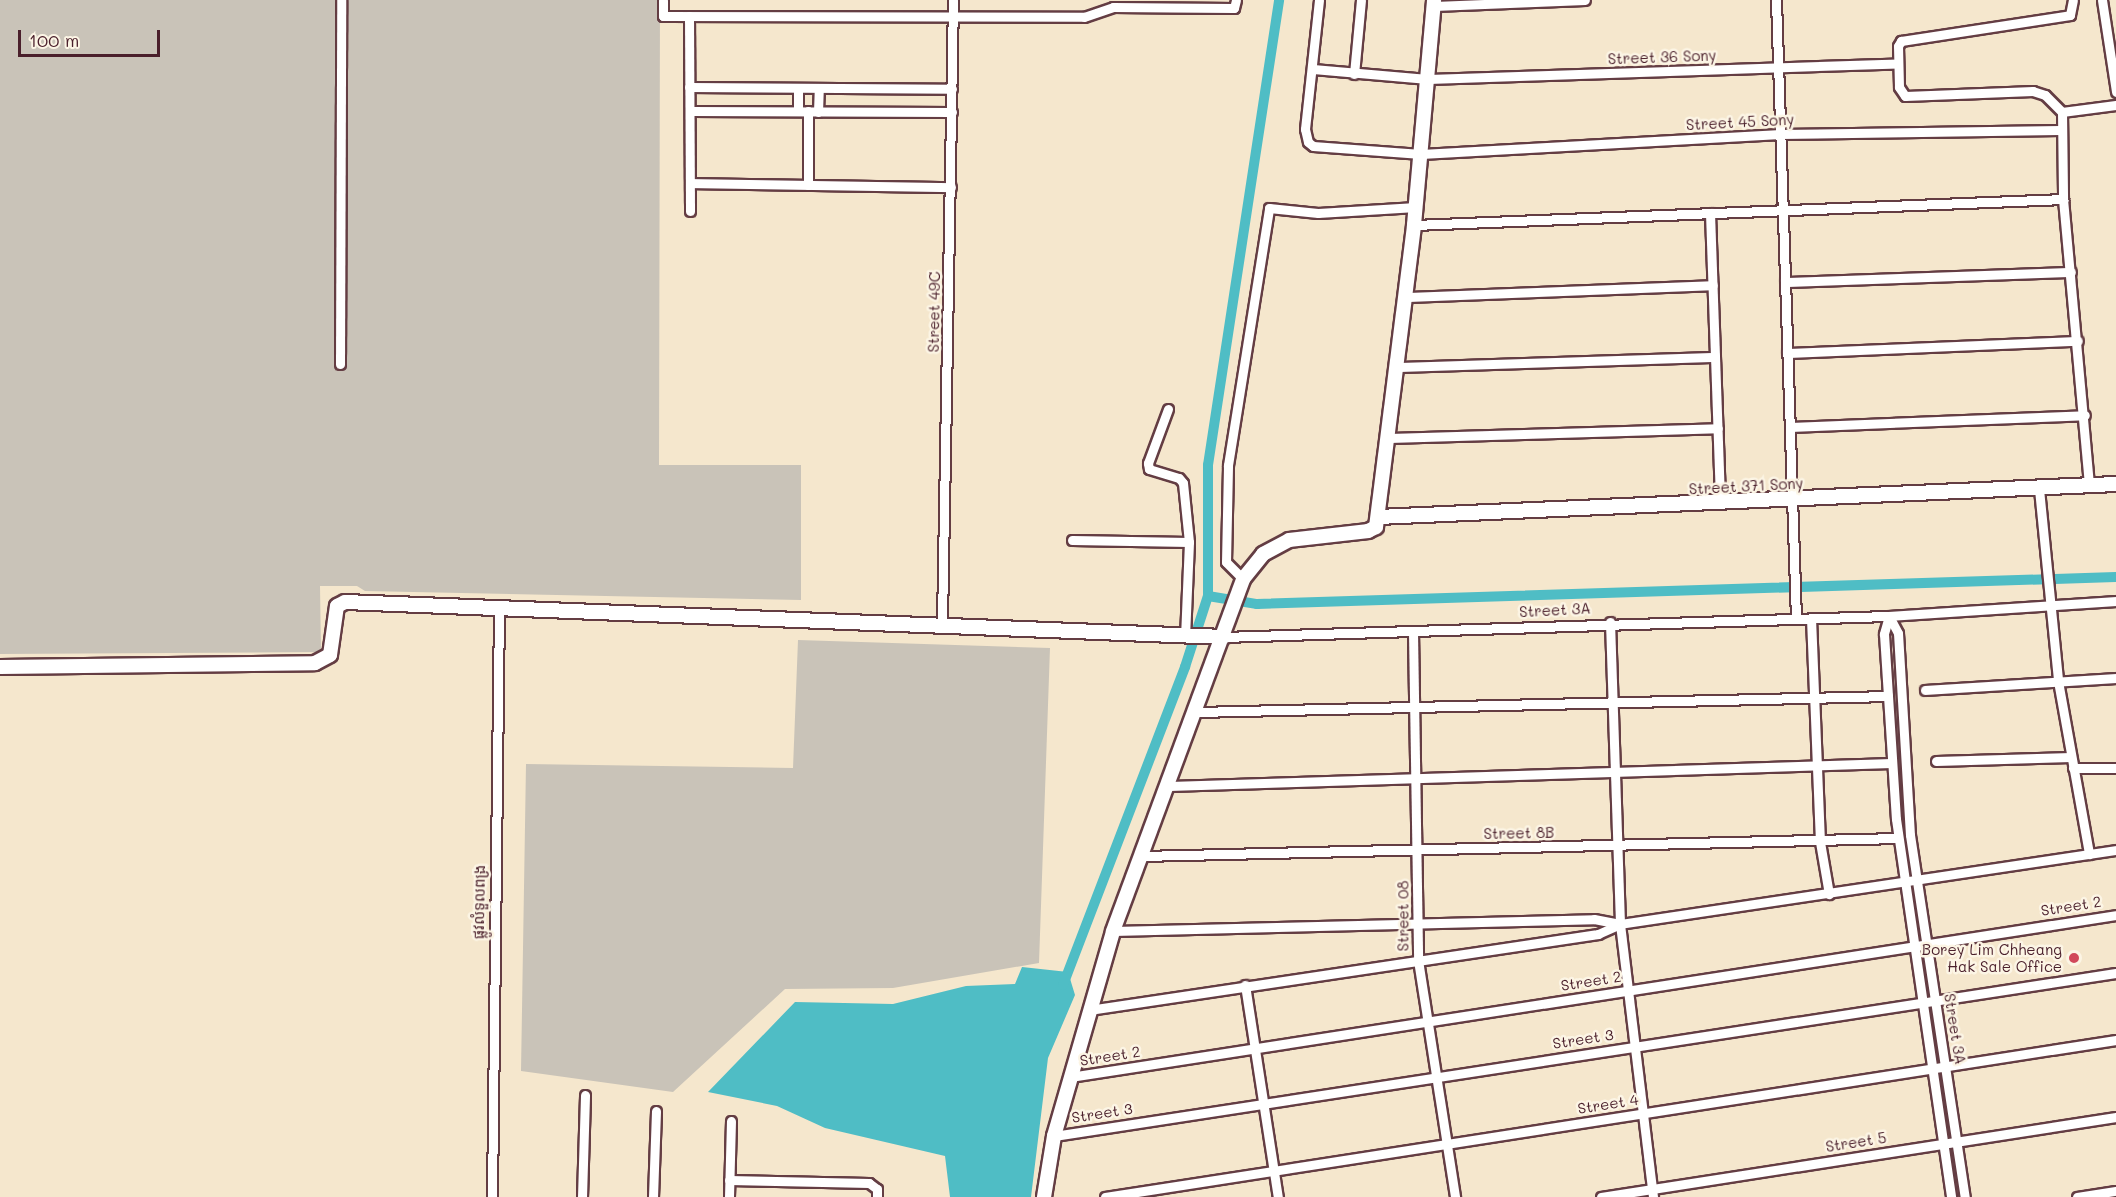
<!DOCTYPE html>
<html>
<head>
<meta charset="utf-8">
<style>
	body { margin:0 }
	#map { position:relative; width:2116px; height:1197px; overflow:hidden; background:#f5e7cd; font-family:Mali,"Noto Sans Khmer",sans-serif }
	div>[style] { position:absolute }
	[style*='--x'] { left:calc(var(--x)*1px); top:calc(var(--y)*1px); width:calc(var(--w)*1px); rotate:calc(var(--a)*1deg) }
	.industrial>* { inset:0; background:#c9c3b8 }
	.water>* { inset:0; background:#4fbdc5 }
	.canal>* { height:10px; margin:-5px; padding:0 5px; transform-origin:5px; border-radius:5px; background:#4fbdc5 }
	.roads { filter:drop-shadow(2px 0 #643d43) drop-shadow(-2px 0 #643d43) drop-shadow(0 2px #643d43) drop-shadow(0 -2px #643d43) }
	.street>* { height:9px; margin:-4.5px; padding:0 4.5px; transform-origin:4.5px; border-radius:4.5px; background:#fff }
	.secondary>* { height:14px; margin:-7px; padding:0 7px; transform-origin:7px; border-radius:7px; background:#fff }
	.dots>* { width:16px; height:16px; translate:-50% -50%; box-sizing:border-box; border:3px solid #fcf5e5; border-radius:50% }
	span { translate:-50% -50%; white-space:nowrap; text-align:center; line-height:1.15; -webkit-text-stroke:5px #fcf5e5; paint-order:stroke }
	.street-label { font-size:15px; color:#4a1f2b }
	.poi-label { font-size:15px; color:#4a1f2b }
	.right { translate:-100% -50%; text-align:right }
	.scale { position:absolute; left:18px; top:30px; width:142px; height:27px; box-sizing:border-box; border:3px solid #4a1f2b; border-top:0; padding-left:8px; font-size:18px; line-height:21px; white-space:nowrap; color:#4a1f2b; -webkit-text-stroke:4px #fcf5e5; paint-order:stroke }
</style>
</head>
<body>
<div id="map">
	<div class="industrial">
		<div style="clip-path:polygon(0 0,660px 0,659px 465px,801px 465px,801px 600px,365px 591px,357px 586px,320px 586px,321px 652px,0 654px)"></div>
		<div style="clip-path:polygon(798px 640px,1050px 648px,1039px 963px,893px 988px,785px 989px,673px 1092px,521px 1071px,526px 764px,793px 768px)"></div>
	</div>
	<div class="water">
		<div style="clip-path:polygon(1022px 967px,1068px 972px,1075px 995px,1048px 1058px,1031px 1197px,950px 1197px,945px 1156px,825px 1128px,777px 1106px,708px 1092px,795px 1002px,893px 1004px,966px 986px,1015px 984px)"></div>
	</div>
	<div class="canal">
		<div style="--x:1208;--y:596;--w:50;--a:9.3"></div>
		<div style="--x:1257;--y:604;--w:859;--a:-1.8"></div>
		<div style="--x:1063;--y:985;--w:341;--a:-69"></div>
		<div style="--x:1185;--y:667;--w:75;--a:-72.1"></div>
		<div style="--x:1208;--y:596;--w:131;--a:-90"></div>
		<div style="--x:1208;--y:465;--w:470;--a:-81.3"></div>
	</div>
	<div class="roads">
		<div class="street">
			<div style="--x:663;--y:0;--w:16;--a:90"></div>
			<div style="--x:663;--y:16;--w:421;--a:0.1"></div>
			<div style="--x:1084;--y:17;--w:31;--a:-19"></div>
			<div style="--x:1113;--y:7;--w:121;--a:0.5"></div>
			<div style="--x:1234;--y:8;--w:8;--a:-76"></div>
			<div style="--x:1319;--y:0;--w:130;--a:96.2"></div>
			<div style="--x:1305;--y:129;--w:13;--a:77"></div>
			<div style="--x:1308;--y:142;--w:6;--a:39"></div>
			<div style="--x:1313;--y:146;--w:108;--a:4.2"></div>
			<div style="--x:1421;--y:154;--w:360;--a:-3.2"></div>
			<div style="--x:1780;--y:134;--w:280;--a:-0.8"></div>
			<div style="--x:1776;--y:0;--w:618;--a:88.15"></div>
			<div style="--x:2102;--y:0;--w:93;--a:81.3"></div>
			<div style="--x:1434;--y:6;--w:151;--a:-2.3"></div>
			<div style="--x:689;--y:16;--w:195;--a:89.7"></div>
			<div style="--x:1313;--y:69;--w:115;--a:5"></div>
			<div style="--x:1428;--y:79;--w:470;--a:-1.9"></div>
			<div style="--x:1354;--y:74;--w:74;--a:-84.6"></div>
			<div style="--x:689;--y:87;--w:263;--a:0.4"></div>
			<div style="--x:798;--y:88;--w:23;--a:90"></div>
			<div style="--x:690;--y:111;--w:262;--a:0.2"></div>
			<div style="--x:808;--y:111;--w:74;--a:90"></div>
			<div style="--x:818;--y:112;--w:24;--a:-88"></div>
			<div style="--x:2062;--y:112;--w:24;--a:-135"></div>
			<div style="--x:2045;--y:95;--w:13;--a:-162"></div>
			<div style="--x:2033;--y:91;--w:128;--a:177.8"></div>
			<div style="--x:1905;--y:96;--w:11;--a:-124"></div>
			<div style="--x:1899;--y:87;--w:41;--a:-91.4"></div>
			<div style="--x:1898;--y:46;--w:6;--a:-59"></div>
			<div style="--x:1901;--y:41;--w:171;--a:-8.7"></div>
			<div style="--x:2070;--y:15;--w:15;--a:-79"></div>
			<div style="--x:2062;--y:112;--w:87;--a:89.3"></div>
			<div style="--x:2063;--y:199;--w:287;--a:84.8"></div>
			<div style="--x:2062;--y:112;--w:54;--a:-7.4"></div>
			<div style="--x:690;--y:183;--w:261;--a:0.9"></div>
			<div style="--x:1710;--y:213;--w:291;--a:88"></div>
			<div style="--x:1414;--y:225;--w:650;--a:-2.29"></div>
			<div style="--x:1785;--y:282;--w:286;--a:-2"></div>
			<div style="--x:1406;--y:297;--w:307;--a:-2.2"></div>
			<div style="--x:1787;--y:353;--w:291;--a:-2.4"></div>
			<div style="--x:340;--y:364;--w:364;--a:-89.8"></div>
			<div style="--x:1396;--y:367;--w:319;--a:-1.8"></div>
			<div style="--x:1168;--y:409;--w:58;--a:110.3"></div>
			<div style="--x:1148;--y:463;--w:6;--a:81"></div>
			<div style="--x:1149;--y:469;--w:31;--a:17"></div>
			<div style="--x:1179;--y:478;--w:6;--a:51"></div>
			<div style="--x:1183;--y:483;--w:59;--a:84.2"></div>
			<div style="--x:1790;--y:427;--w:295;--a:-2.3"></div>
			<div style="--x:1389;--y:438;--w:329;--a:-1.7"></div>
			<div style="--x:2039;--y:489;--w:193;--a:84.3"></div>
			<div style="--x:2058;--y:681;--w:176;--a:79.8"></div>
			<div style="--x:1072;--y:540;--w:117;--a:1"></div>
			<div style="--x:1189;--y:542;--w:95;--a:92.4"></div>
			<div style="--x:1243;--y:579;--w:24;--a:-135"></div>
			<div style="--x:1226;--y:562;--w:97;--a:-88.8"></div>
			<div style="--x:1228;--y:465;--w:260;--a:-80.9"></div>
			<div style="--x:1269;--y:208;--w:49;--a:5.8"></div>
			<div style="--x:1318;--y:213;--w:98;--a:-3.5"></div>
			<div style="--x:1889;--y:616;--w:19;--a:62"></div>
			<div style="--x:1898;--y:633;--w:202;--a:86.6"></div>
			<div style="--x:1910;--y:835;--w:366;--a:81.4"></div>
			<div style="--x:1889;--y:616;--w:19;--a:106"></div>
			<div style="--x:1884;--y:634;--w:185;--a:86.3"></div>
			<div style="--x:1896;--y:819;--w:382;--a:81.7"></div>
			<div style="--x:1811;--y:618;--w:224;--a:87.7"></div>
			<div style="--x:1820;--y:842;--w:53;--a:80.2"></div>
			<div style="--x:1610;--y:622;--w:302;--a:88.1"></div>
			<div style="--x:1620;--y:924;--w:275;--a:83.1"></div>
			<div style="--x:942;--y:623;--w:623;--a:-88.99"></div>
			<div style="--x:1413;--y:632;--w:328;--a:89.1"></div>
			<div style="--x:1418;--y:960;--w:240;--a:81.1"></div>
			<div style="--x:1223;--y:637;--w:666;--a:-1.81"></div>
			<div style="--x:1889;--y:616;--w:227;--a:-3.8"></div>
			<div style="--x:1925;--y:690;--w:191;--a:-3.6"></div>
			<div style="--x:1196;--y:712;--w:692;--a:-1.32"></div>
			<div style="--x:1936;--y:761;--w:135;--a:-1.7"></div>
			<div style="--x:2073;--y:768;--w:43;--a:0"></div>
			<div style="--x:1169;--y:786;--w:723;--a:-1.82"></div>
			<div style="--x:1141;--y:856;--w:757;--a:-1.36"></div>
			<div style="--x:1113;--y:931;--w:481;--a:-1.4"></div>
			<div style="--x:1594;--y:919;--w:26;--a:11"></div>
			<div style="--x:1245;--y:985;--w:215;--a:81.2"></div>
			<div style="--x:1089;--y:1010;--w:515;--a:-8.49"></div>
			<div style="--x:1598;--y:934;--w:24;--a:-24"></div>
			<div style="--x:1620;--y:924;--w:501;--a:-8.49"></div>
			<div style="--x:1070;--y:1077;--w:1058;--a:-8.8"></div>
			<div style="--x:1054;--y:1136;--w:1074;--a:-8.73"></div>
			<div style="--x:729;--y:1180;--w:140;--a:1.2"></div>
			<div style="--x:869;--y:1183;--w:10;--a:37"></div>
			<div style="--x:877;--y:1189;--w:8;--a:90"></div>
			<div style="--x:492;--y:1197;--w:590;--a:-89.32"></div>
			<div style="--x:582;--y:1197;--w:102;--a:-88.3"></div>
			<div style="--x:653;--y:1197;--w:86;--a:-88"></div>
			<div style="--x:729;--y:1197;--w:76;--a:-88.5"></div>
			<div style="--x:1105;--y:1197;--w:1023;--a:-8.83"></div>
			<div style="--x:1601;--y:1197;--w:521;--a:-8.83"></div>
			<div style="--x:2077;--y:1197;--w:39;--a:-9"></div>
		</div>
		<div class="secondary">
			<div style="--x:1378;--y:517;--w:739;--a:-2.56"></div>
			<div style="--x:0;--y:667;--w:315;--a:-0.7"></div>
			<div style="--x:315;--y:663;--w:17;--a:-28"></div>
			<div style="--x:330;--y:655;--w:49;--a:-81.9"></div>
			<div style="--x:337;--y:606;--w:9;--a:-27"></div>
			<div style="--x:345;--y:602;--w:879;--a:2.28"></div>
			<div style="--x:1044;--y:1197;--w:62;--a:-80.7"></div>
			<div style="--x:1054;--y:1136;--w:213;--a:-73.9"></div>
			<div style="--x:1113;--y:931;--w:375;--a:-69.7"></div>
			<div style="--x:1243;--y:579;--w:32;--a:-51"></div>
			<div style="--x:1263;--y:554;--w:30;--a:-28"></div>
			<div style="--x:1289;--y:540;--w:80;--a:-6.5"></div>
			<div style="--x:1368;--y:531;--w:9;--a:-27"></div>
			<div style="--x:1376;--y:527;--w:304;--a:-82.8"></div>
			<div style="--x:1414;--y:225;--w:226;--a:-84.9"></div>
		</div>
	</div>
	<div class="dots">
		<div style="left:2074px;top:958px;background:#d1495b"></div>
	</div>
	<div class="street-label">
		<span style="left:1662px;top:57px;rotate:-2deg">Street 36 Sony</span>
		<span style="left:1740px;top:122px;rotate:-3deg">Street 45 Sony</span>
		<span style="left:934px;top:312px;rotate:-89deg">Street 49C</span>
		<span style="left:1746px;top:486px;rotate:-3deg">Street 371 Sony</span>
		<span style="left:1555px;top:610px;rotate:-3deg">Street 3A</span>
		<span style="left:1519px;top:833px;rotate:-1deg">Street 8B</span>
		<span style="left:479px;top:902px;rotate:-89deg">ផ្លូវលំទួលពង្រ</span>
		<span style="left:2071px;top:906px;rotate:-9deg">Street 2</span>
		<span style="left:1403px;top:916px;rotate:-90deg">Street 08</span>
		<span style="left:1591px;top:981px;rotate:-9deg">Street 2</span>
		<span style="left:1955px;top:1029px;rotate:81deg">Street 3A</span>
		<span style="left:1583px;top:1039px;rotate:-9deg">Street 3</span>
		<span style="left:1110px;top:1056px;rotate:-9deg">Street 2</span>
		<span style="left:1608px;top:1104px;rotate:-9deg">Street 4</span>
		<span style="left:1102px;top:1113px;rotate:-9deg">Street 3</span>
		<span style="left:1856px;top:1142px;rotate:-9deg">Street 5</span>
	</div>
	<div class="poi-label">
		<span class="right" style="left:2062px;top:958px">Borey Lim Chheang<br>Hak Sale Office</span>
	</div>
	<div class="scale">100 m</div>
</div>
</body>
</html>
